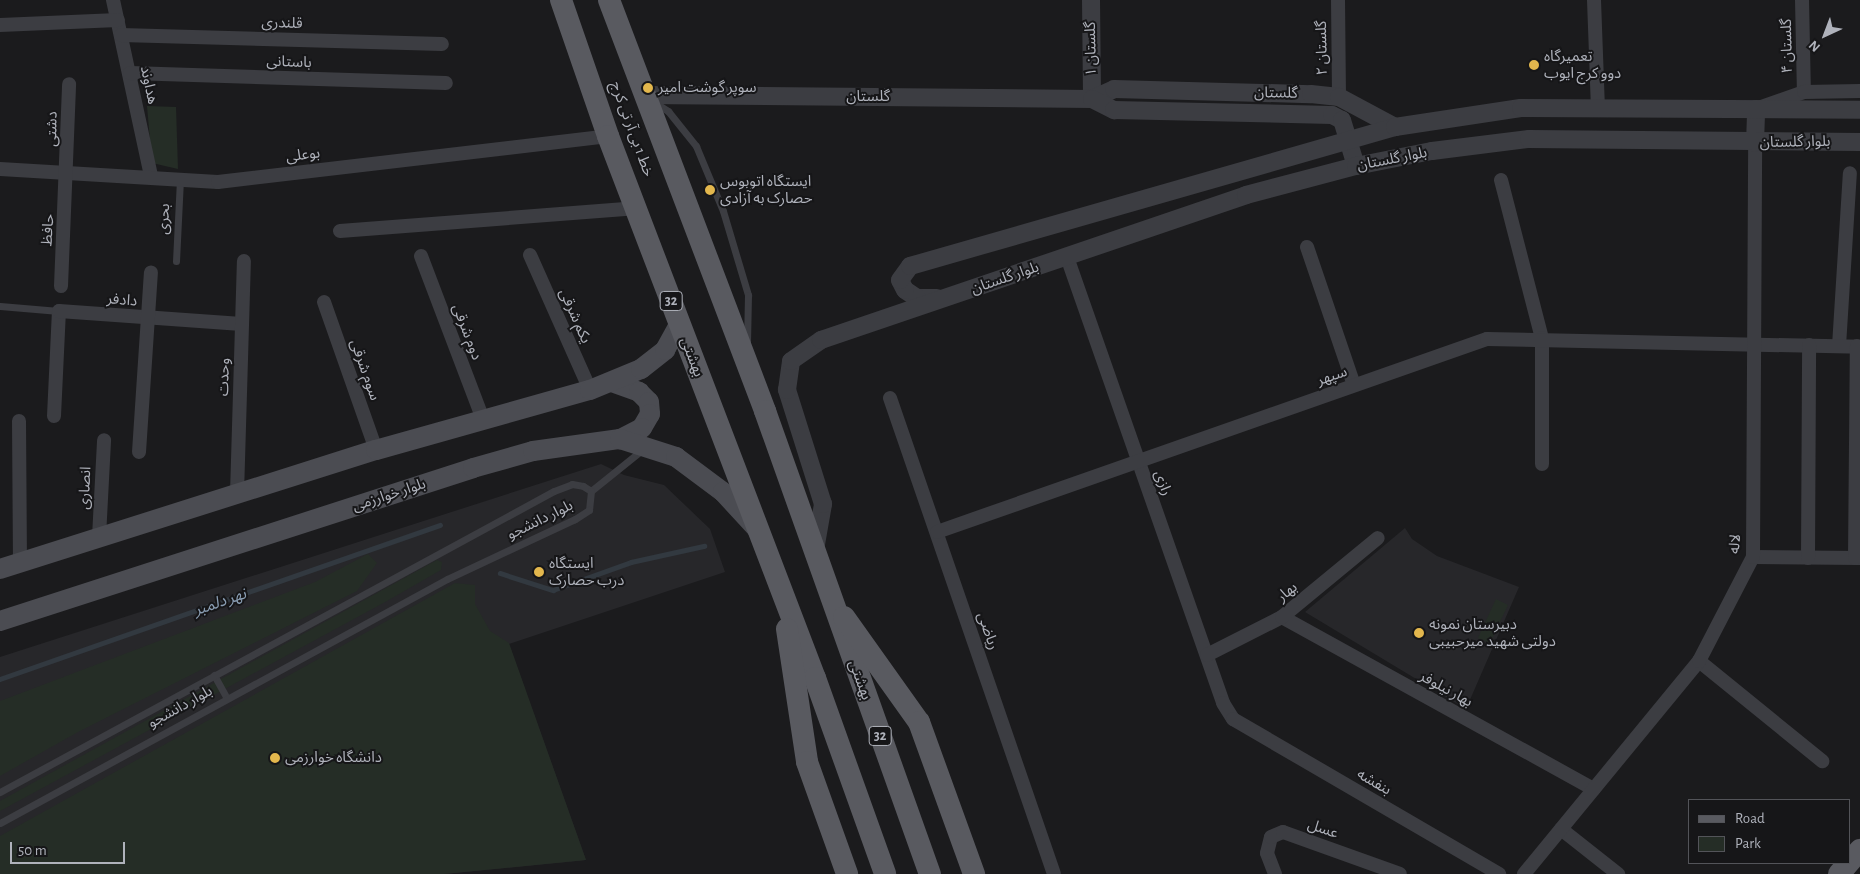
<!DOCTYPE html>
<html>
<head>
<meta charset="utf-8">
<style>
	body { margin:0 }
	#map { position:relative; width:1860px; height:874px; overflow:hidden; background:#1b1b1d; font-family:"Alegreya Sans","Noto Sans Arabic",sans-serif }
	div>[style] { position:absolute }
	[style*='--x'] { left:calc(var(--x)*1px); top:calc(var(--y)*1px); width:calc(var(--w)*1px); rotate:calc(var(--a)*1deg) }
	.built>* { inset:0; background:#27272a }
	.green>* { inset:0; background:#252d26 }
	.stream>* { height:4.5px; margin:-2.25px; padding:0 2.25px; transform-origin:2.25px; border-radius:2.25px; background:#323940 }
	.service>* { height:7px; margin:-3.5px; padding:0 3.5px; transform-origin:3.5px; border-radius:3.5px; background:#3c3d42 }
	.minor>* { height:14px; margin:-7px; padding:0 7px; transform-origin:7px; border-radius:7px; background:#3c3d42 }
	.tertiary>* { height:18px; margin:-9px; padding:0 9px; transform-origin:9px; border-radius:9px; background:#3c3d42 }
	.secondary>* { height:20px; margin:-10px; padding:0 10px; transform-origin:10px; border-radius:10px; background:#4b4c52 }
	.primary>* { height:22px; margin:-11px; padding:0 11px; transform-origin:11px; border-radius:11px; background:#595a60 }
	.dots>* { width:14px; height:14px; translate:-50% -50%; box-sizing:border-box; border:2px solid #161618; border-radius:50% }
	span { translate:-50% -50%; white-space:nowrap; text-align:center; line-height:1.15; -webkit-text-stroke:4px #161618; paint-order:stroke }
	.shield-label span { padding:1px 4px; background:#161618; border:1px solid; border-radius:4px; -webkit-text-stroke-width:0 }
	.shield-label { font-size:14px; color:#afb2bb; font-weight:700 }
	.street-label { font-size:15px; color:#afb2bb }
	.poi-label { font-size:15px; color:#afb2bb }
	.left { translate:0 -50%; text-align:left }
	.water-label { font-size:16px; color:#8a9eb3; font-style:italic }
	.legend { position:absolute; left:1688px; top:799px; width:162px; height:65px; box-sizing:border-box; background:#161618; border:1px solid #535459; margin:0; padding:6px 9px; list-style:none; font-size:15px; color:#afb2bb }
	.legend li { display:flex; align-items:center; gap:10px; height:25px }
	.legend b { width:25px; border:1px solid #535459 }
	.north { position:absolute; left:1800px; top:10px; width:50px; height:50px; -webkit-text-stroke:4px #161618; paint-order:stroke; rotate:223deg; font-size:14px; font-weight:700; line-height:20px; text-align:center; color:#afb2bb }
	.north::after { content:''; display:block; margin:auto; width:18px; height:22px; background:#afb2bb; clip-path:polygon(50% 0,100% 100%,50% 72%,0 100%) }
	.scale { position:absolute; left:10px; top:842px; width:115px; height:22px; box-sizing:border-box; border:2px solid #afb2bb; border-top:0; padding-left:6px; font-size:15px; line-height:18px; white-space:nowrap; color:#afb2bb; -webkit-text-stroke:4px #161618; paint-order:stroke }
</style>
</head>
<body>
<div id="map">
	<div class="built">
		<div style="clip-path:polygon(601px 464px,624px 475px,664px 485px,710px 529px,725px 572px,509px 644px,586px 860px,444px 874px,0 874px,0 657px)"></div>
		<div style="clip-path:polygon(1405px 528px,1412px 539px,1437px 556px,1519px 587px,1466px 709px,1305px 612px)"></div>
	</div>
	<div class="green">
		<div style="clip-path:polygon(147px 106px,176px 107px,178px 169px,152px 163px)"></div>
		<div style="clip-path:polygon(368px 554px,377px 563px,357px 591px,78px 732px,0 776px,0 701px,315px 582px)"></div>
		<div style="clip-path:polygon(437px 560px,442px 562px,441px 570px,387px 601px,0 811px,0 801px)"></div>
		<div style="clip-path:polygon(455px 583px,475px 585px,475px 604px,490px 631px,509px 643px,586px 860px,444px 874px,0 874px,0 836px)"></div>
		<div style="clip-path:polygon(1496px 599px,1508px 605px,1490px 643px,1478px 638px)"></div>
	</div>
	<div class="stream">
		<div style="--x:500;--y:573;--w:56;--a:17.8"></div>
		<div style="--x:553;--y:590;--w:83;--a:-19.7"></div>
		<div style="--x:631;--y:562;--w:75;--a:-12.4"></div>
		<div style="--x:0;--y:679;--w:466;--a:-19.3"></div>
	</div>
	<div class="service">
		<div style="--x:654;--y:102;--w:17;--a:33"></div>
		<div style="--x:668;--y:111;--w:45;--a:51.3"></div>
		<div style="--x:696;--y:146;--w:70;--a:67.4"></div>
		<div style="--x:723;--y:211;--w:88;--a:73.4"></div>
		<div style="--x:748;--y:295;--w:47;--a:91.2"></div>
		<div style="--x:176;--y:261;--w:82;--a:-87.2"></div>
		<div style="--x:0;--y:306;--w:59;--a:4.8"></div>
		<div style="--x:591;--y:491;--w:67;--a:-38.9"></div>
		<div style="--x:214;--y:675;--w:25;--a:61"></div>
		<div style="--x:0;--y:792;--w:630;--a:-28.52"></div>
		<div style="--x:554;--y:491;--w:19;--a:-21"></div>
		<div style="--x:572;--y:484;--w:11;--a:10"></div>
		<div style="--x:583;--y:486;--w:9;--a:32"></div>
		<div style="--x:591;--y:491;--w:19;--a:96"></div>
		<div style="--x:589;--y:510;--w:17;--a:147"></div>
		<div style="--x:575;--y:519;--w:141;--a:154.9"></div>
		<div style="--x:447;--y:579;--w:509;--a:151.37"></div>
	</div>
	<div class="minor">
		<div style="--x:113;--y:0;--w:180;--a:77.8"></div>
		<div style="--x:1338;--y:0;--w:97;--a:89.4"></div>
		<div style="--x:1594;--y:0;--w:107;--a:87.9"></div>
		<div style="--x:1802;--y:0;--w:92;--a:88.8"></div>
		<div style="--x:0;--y:25;--w:118;--a:-2.4"></div>
		<div style="--x:121;--y:35;--w:321;--a:1.6"></div>
		<div style="--x:130;--y:73;--w:316;--a:1.8"></div>
		<div style="--x:1761;--y:107;--w:46;--a:-19.2"></div>
		<div style="--x:1804;--y:92;--w:56;--a:-1"></div>
		<div style="--x:0;--y:169;--w:218;--a:3.4"></div>
		<div style="--x:218;--y:182;--w:393;--a:-6.7"></div>
		<div style="--x:1501;--y:180;--w:163;--a:75.5"></div>
		<div style="--x:1542;--y:338;--w:126;--a:90"></div>
		<div style="--x:340;--y:231;--w:299;--a:-4.4"></div>
		<div style="--x:1307;--y:247;--w:146;--a:71.2"></div>
		<div style="--x:530;--y:255;--w:148;--a:66"></div>
		<div style="--x:421;--y:256;--w:174;--a:69.2"></div>
		<div style="--x:1067;--y:257;--w:472;--a:70.7"></div>
		<div style="--x:1223;--y:703;--w:19;--a:58"></div>
		<div style="--x:1233;--y:719;--w:308;--a:30.2"></div>
		<div style="--x:61;--y:286;--w:202;--a:-87.7"></div>
		<div style="--x:324;--y:302;--w:157;--a:70.6"></div>
		<div style="--x:1839;--y:346;--w:173;--a:-86.4"></div>
		<div style="--x:890;--y:398;--w:503;--a:70.99"></div>
		<div style="--x:54;--y:416;--w:105;--a:-87.3"></div>
		<div style="--x:59;--y:311;--w:183;--a:4.1"></div>
		<div style="--x:19;--y:421;--w:141;--a:89.6"></div>
		<div style="--x:139;--y:452;--w:180;--a:-86.2"></div>
		<div style="--x:237;--y:494;--w:233;--a:-88.3"></div>
		<div style="--x:937;--y:532;--w:583;--a:-19.34"></div>
		<div style="--x:1487;--y:339;--w:373;--a:1.2"></div>
		<div style="--x:99;--y:537;--w:97;--a:-87"></div>
		<div style="--x:1753;--y:557;--w:107;--a:0.5"></div>
		<div style="--x:1808;--y:558;--w:213;--a:-89.7"></div>
		<div style="--x:1855;--y:558;--w:212;--a:-89.5"></div>
		<div style="--x:1282;--y:617;--w:356;--a:28.9"></div>
		<div style="--x:1207;--y:655;--w:84;--a:-26.9"></div>
		<div style="--x:1282;--y:617;--w:124;--a:-39.5"></div>
		<div style="--x:1699;--y:661;--w:159;--a:39.1"></div>
		<div style="--x:1561;--y:829;--w:73;--a:38.3"></div>
		<div style="--x:1275;--y:874;--w:22;--a:-111"></div>
		<div style="--x:1267;--y:853;--w:16;--a:-76"></div>
		<div style="--x:1271;--y:837;--w:13;--a:-23"></div>
		<div style="--x:1283;--y:832;--w:124;--a:19.7"></div>
		<div style="--x:1524;--y:874;--w:276;--a:-50.6"></div>
		<div style="--x:1699;--y:661;--w:117;--a:-62.6"></div>
		<div style="--x:1753;--y:557;--w:414;--a:-89.7"></div>
	</div>
	<div class="tertiary">
		<div style="--x:1091;--y:0;--w:99;--a:89.4"></div>
		<div style="--x:644;--y:95;--w:448;--a:0.5"></div>
		<div style="--x:1092;--y:99;--w:24;--a:-24"></div>
		<div style="--x:1114;--y:89;--w:197;--a:1.5"></div>
		<div style="--x:1311;--y:94;--w:28;--a:6"></div>
		<div style="--x:1339;--y:97;--w:64;--a:28.2"></div>
		<div style="--x:1092;--y:99;--w:25;--a:27"></div>
		<div style="--x:1114;--y:110;--w:218;--a:1.3"></div>
		<div style="--x:1332;--y:115;--w:11;--a:27"></div>
		<div style="--x:1342;--y:120;--w:48;--a:73.1"></div>
		<div style="--x:1755;--y:143;--w:34;--a:-88"></div>
		<div style="--x:937;--y:298;--w:20;--a:180"></div>
		<div style="--x:917;--y:298;--w:14;--a:-146"></div>
		<div style="--x:905;--y:290;--w:11;--a:-117"></div>
		<div style="--x:900;--y:280;--w:17;--a:-54"></div>
		<div style="--x:910;--y:266;--w:505;--a:-15.99"></div>
		<div style="--x:1395;--y:127;--w:127;--a:-8.6"></div>
		<div style="--x:1521;--y:108;--w:339;--a:0.3"></div>
		<div style="--x:815;--y:550;--w:47;--a:-80.1"></div>
		<div style="--x:823;--y:504;--w:120;--a:-107.5"></div>
		<div style="--x:787;--y:390;--w:29;--a:-82"></div>
		<div style="--x:791;--y:361;--w:37;--a:-35"></div>
		<div style="--x:821;--y:340;--w:449;--a:-18.8"></div>
		<div style="--x:1246;--y:195;--w:114;--a:-14.8"></div>
		<div style="--x:1356;--y:166;--w:77;--a:-11.2"></div>
		<div style="--x:1432;--y:151;--w:98;--a:-7.1"></div>
		<div style="--x:1529;--y:139;--w:331;--a:0.5"></div>
	</div>
	<div class="secondary">
		<div style="--x:612;--y:382;--w:29;--a:20"></div>
		<div style="--x:639;--y:392;--w:14;--a:45"></div>
		<div style="--x:649;--y:402;--w:12;--a:85"></div>
		<div style="--x:650;--y:414;--w:16;--a:120"></div>
		<div style="--x:642;--y:428;--w:25;--a:153"></div>
		<div style="--x:0;--y:569;--w:394;--a:-17.6"></div>
		<div style="--x:376;--y:450;--w:222;--a:-15.7"></div>
		<div style="--x:590;--y:390;--w:55;--a:-22.4"></div>
		<div style="--x:641;--y:369;--w:31;--a:-38"></div>
		<div style="--x:665;--y:350;--w:29;--a:-61"></div>
		<div style="--x:0;--y:621;--w:497;--a:-17.9"></div>
		<div style="--x:473;--y:468;--w:62;--a:-15.8"></div>
		<div style="--x:533;--y:451;--w:88;--a:-7.9"></div>
		<div style="--x:620;--y:439;--w:59;--a:17.8"></div>
		<div style="--x:676;--y:457;--w:59;--a:36.7"></div>
		<div style="--x:723;--y:492;--w:50;--a:47.4"></div>
	</div>
	<div class="primary">
		<div style="--x:561;--y:0;--w:144;--a:70.9"></div>
		<div style="--x:608;--y:136;--w:580;--a:69.1"></div>
		<div style="--x:815;--y:678;--w:208;--a:70.3"></div>
		<div style="--x:609;--y:0;--w:440;--a:69.2"></div>
		<div style="--x:765;--y:411;--w:492;--a:70.4"></div>
		<div style="--x:844;--y:617;--w:129;--a:54.5"></div>
		<div style="--x:919;--y:722;--w:162;--a:70.1"></div>
		<div style="--x:787;--y:629;--w:134;--a:81.4"></div>
		<div style="--x:807;--y:762;--w:119;--a:70.3"></div>
		<div style="--x:1839;--y:874;--w:32;--a:-49"></div>
	</div>
	<div class="dots">
		<div style="left:1534px;top:65px;background:#e3b74d"></div>
		<div style="left:648px;top:88px;background:#e3b74d"></div>
		<div style="left:710px;top:190px;background:#e3b74d"></div>
		<div style="left:539px;top:572px;background:#e3b74d"></div>
		<div style="left:1419px;top:633px;background:#e3b74d"></div>
		<div style="left:275px;top:758px;background:#e3b74d"></div>
	</div>
	<div class="shield-label">
		<span style="left:671px;top:301px">32</span>
		<span style="left:880px;top:736px">32</span>
	</div>
	<div class="street-label">
		<span style="left:282px;top:23px;rotate:2deg">قلندری</span>
		<span style="left:1787px;top:46px;rotate:-91deg">گلستان ۴</span>
		<span style="left:1322px;top:48px;rotate:-91deg">گلستان ۲</span>
		<span style="left:1091px;top:49px;rotate:-91deg">گلستان ۱</span>
		<span style="left:289px;top:62px;rotate:2deg">باستانی</span>
		<span style="left:149px;top:85px;rotate:78deg">هداوند</span>
		<span style="left:1276px;top:93px;rotate:1deg">گلستان</span>
		<span style="left:868px;top:97px">گلستان</span>
		<span style="left:52px;top:129px;rotate:-89deg">دشتی</span>
		<span style="left:632px;top:129px;rotate:70deg">خط 1 بی آر تی کرج</span>
		<span style="left:1795px;top:142px;rotate:-1deg">بلوار گلستان</span>
		<span style="left:303px;top:155px;rotate:-7deg">بوعلی</span>
		<span style="left:1392px;top:159px;rotate:-11deg">بلوار گلستان</span>
		<span style="left:164px;top:219px;rotate:-87deg">بحری</span>
		<span style="left:48px;top:230px;rotate:-86deg">حافظ</span>
		<span style="left:1005px;top:278px;rotate:-19deg">بلوار گلستان</span>
		<span style="left:122px;top:300px;rotate:5deg">دادفر</span>
		<span style="left:575px;top:316px;rotate:66deg">یکم شرقی</span>
		<span style="left:467px;top:332px;rotate:69deg">دوم شرقی</span>
		<span style="left:692px;top:357px;rotate:69deg">بهشتی</span>
		<span style="left:365px;top:370px;rotate:71deg">سوم شرقی</span>
		<span style="left:1332px;top:376px;rotate:-19deg">سپهر</span>
		<span style="left:224px;top:377px;rotate:-88deg">وحدت</span>
		<span style="left:1163px;top:483px;rotate:70deg">رازی</span>
		<span style="left:85px;top:488px;rotate:-87deg">انصاری</span>
		<span style="left:389px;top:495px;rotate:-18deg">بلوار خوارزمی</span>
		<span style="left:540px;top:520px;rotate:-26deg">بلوار دانشجو</span>
		<span style="left:1735px;top:544px;rotate:-85deg">لاله</span>
		<span style="left:1287px;top:592px;rotate:-39deg">بهار</span>
		<span style="left:988px;top:631px;rotate:71deg">ریاضی</span>
		<span style="left:860px;top:680px;rotate:70deg">بهشتى</span>
		<span style="left:1446px;top:689px;rotate:29deg">بهار نیلوفر</span>
		<span style="left:180px;top:707px;rotate:-29deg">بلوار دانشجو</span>
		<span style="left:1374px;top:782px;rotate:30deg">بنفشه</span>
		<span style="left:1323px;top:829px;rotate:19deg">عسل</span>
	</div>
	<div class="poi-label">
		<span class="left" style="left:1544px;top:65px">تعمیرگاه<br>دوو کرج ایوب</span>
		<span class="left" style="left:658px;top:88px">سوپر گوشت امیر</span>
		<span class="left" style="left:720px;top:190px">ایستگاه اتوبوس<br>حصارک به آزادی</span>
		<span class="left" style="left:549px;top:572px">ایستگاه<br>درب حصارک</span>
		<span class="left" style="left:1429px;top:633px">دبیرستان نمونه<br>دولتی شهید میرحبیبی</span>
		<span class="left" style="left:285px;top:758px">دانشگاه خوارزمی</span>
	</div>
	<div class="water-label">
		<span style="left:220px;top:602px;rotate:-19deg">نهر دلمبر</span>
	</div>
	<ul class="legend">
	<li><b style="height:6px;background:#595a60"></b>Road</li>
	<li><b style="height:14px;background:#252d26"></b>Park</li>
	</ul>
	<div class="north">N</div>
	<div class="scale">50 m</div>
</div>
</body>
</html>
